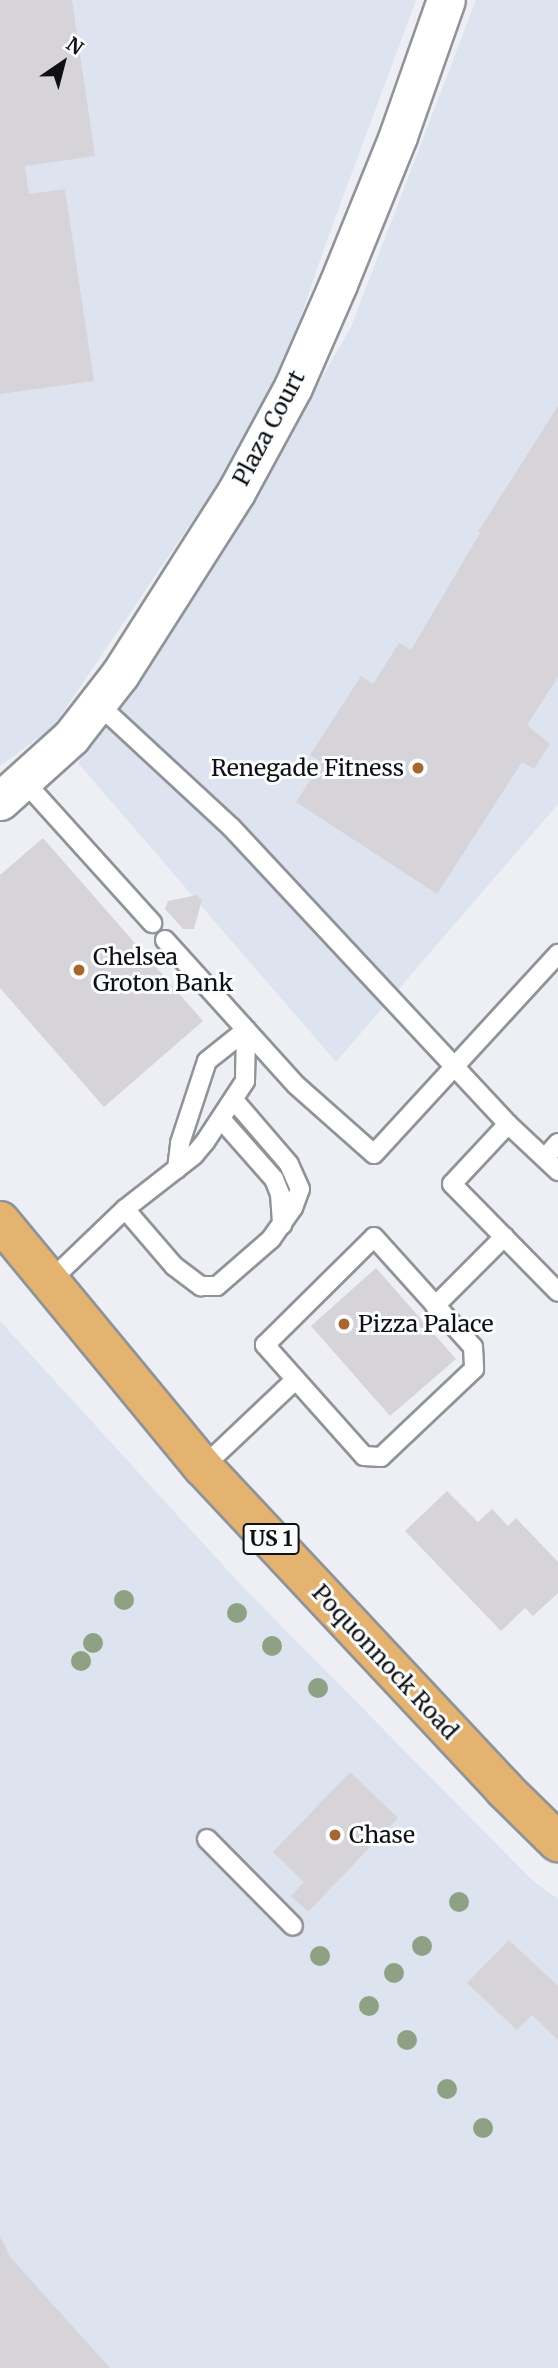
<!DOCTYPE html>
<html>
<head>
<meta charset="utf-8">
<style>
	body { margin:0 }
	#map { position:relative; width:558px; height:2368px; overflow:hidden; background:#edeff5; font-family:Merriweather,serif }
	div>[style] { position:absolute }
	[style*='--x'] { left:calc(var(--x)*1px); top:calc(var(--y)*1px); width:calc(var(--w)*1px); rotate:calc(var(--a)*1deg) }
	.built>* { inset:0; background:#dde3ef }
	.building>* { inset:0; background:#d7d4d9 }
	.roads { filter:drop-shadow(2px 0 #909398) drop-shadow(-2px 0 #909398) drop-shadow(0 2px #909398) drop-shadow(0 -2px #909398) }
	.service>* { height:18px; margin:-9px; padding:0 9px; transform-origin:9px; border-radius:9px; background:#fff }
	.minor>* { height:37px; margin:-18.5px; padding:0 18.5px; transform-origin:18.5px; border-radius:18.5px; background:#fff }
	.primary>* { height:38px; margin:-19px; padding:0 19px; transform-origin:19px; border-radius:19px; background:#e5b370 }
	.trees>* { width:20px; height:20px; margin:-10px; border-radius:50%; background:#8ea185 }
	.dots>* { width:19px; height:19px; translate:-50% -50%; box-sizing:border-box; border:4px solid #fcfdff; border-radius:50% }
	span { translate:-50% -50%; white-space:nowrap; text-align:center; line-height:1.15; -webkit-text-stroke:6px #fcfdff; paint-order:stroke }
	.shield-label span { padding:2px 5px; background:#fcfdff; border:2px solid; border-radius:5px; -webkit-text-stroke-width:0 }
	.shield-label { font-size:21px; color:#0f1012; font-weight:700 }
	.street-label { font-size:23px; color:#0f1012 }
	.poi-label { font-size:23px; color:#0f1012 }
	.right { translate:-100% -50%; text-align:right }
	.left { translate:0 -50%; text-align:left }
	.north { position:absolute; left:28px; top:28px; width:70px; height:70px; -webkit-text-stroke:5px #fcfdff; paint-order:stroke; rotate:35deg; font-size:19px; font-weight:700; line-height:28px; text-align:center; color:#0f1012 }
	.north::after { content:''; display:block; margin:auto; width:24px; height:32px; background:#0f1012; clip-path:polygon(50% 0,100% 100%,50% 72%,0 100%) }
</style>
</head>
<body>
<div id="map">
	<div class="built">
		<div style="clip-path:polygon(0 0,416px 0,327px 240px,270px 406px,53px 727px,0 766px)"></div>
		<div style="clip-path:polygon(476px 0,558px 0,558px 804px,336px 1062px,78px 763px,253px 497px,351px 327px)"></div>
		<div style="clip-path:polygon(0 1321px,242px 1586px,532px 1880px,558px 1899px,558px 2368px,0 2368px)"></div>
	</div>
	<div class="building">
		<div style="clip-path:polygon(0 0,72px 0,95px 156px,25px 166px,29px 194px,65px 189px,94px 381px,0 394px)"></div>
		<div style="clip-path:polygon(558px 406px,558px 677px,527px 725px,550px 744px,534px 769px,522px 762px,437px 894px,296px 802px,322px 762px,310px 755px,361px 676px,373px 684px,399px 643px,411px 650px,480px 533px,478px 532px)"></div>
		<div style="clip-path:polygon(43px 838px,203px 1021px,104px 1107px,0 988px,0 875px)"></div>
		<div style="clip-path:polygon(197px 895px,202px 900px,194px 929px,183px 929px,165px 909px,168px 901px)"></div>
		<div style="clip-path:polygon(376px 1268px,456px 1359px,390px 1416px,311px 1326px)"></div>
		<div style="clip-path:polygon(447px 1491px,478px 1522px,492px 1509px,508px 1526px,516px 1518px,558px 1562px,558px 1593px,533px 1616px,525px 1608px,501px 1631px,405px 1531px)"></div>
		<div style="clip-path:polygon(350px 1772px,398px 1818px,308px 1912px,291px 1896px,304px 1882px,273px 1852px)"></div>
		<div style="clip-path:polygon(509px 1940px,558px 1986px,558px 2040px,532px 2015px,517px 2030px,467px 1983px)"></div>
		<div style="clip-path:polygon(0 2236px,10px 2257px,110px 2368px,0 2368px)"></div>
	</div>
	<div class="roads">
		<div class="service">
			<div style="--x:97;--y:703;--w:183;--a:42.8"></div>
			<div style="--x:231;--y:827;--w:406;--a:47"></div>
			<div style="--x:508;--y:1124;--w:82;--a:133"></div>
			<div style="--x:452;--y:1184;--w:151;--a:45.5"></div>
			<div style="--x:23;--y:780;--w:193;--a:47.9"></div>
			<div style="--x:165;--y:940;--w:195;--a:47.9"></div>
			<div style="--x:296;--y:1085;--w:104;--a:41.5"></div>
			<div style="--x:374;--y:1154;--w:272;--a:-47.4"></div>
			<div style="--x:221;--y:1119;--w:80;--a:48.5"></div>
			<div style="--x:274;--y:1179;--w:16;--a:68"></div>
			<div style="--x:280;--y:1194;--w:31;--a:86"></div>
			<div style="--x:508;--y:1124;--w:69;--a:43.2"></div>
			<div style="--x:545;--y:1158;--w:20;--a:-49"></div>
			<div style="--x:177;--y:1169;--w:26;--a:-83"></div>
			<div style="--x:180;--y:1143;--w:86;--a:-71.8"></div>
			<div style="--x:207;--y:1061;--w:50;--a:-38.5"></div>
			<div style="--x:125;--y:1209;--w:75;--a:49.3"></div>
			<div style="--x:174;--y:1266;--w:34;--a:37"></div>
			<div style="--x:201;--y:1286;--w:16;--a:0"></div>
			<div style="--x:217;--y:1286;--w:72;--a:-41"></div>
			<div style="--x:271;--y:1239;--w:38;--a:-55"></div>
			<div style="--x:293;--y:1208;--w:20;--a:-70"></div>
			<div style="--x:300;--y:1189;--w:27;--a:-114"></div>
			<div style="--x:289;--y:1164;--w:84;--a:-130.7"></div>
			<div style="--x:374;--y:1237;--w:148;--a:48"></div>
			<div style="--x:473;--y:1347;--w:22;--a:87"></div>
			<div style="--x:474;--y:1369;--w:128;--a:136.6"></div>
			<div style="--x:381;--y:1457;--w:17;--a:-177"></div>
			<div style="--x:364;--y:1456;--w:149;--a:-131.7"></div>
			<div style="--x:265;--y:1345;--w:153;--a:-44.7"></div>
			<div style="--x:50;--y:1281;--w:104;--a:-43.8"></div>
			<div style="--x:125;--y:1209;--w:88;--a:-38"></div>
			<div style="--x:194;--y:1155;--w:17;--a:-50"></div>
			<div style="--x:205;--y:1142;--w:73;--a:-56.7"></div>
			<div style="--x:245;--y:1081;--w:51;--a:-88.9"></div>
			<div style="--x:435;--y:1306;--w:98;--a:-45"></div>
			<div style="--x:203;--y:1467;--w:125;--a:-43.4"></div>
			<div style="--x:207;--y:1839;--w:122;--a:45.3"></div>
		</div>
		<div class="minor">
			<div style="--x:0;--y:801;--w:96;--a:-42"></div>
			<div style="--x:71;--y:737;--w:80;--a:-52.1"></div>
			<div style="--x:120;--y:674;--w:216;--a:-57.5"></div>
			<div style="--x:236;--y:492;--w:119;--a:-61.5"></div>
			<div style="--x:293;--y:387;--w:112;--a:-66.4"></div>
			<div style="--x:338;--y:284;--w:160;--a:-67.9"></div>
			<div style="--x:398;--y:136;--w:144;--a:-70.6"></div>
		</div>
		<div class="primary">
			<div style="--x:0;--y:1221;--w:319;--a:50.5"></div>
			<div style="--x:203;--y:1467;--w:441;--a:46.9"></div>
			<div style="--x:504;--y:1789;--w:76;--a:44.5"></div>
		</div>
	</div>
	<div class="trees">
		<div style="left:124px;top:1600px"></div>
		<div style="left:237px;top:1613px"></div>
		<div style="left:93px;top:1643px"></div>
		<div style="left:272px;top:1646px"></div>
		<div style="left:81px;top:1661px"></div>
		<div style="left:318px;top:1688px"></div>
		<div style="left:459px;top:1902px"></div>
		<div style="left:422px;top:1946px"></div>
		<div style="left:320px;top:1956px"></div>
		<div style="left:394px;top:1973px"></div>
		<div style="left:369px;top:2006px"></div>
		<div style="left:407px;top:2040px"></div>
		<div style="left:447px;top:2089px"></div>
		<div style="left:483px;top:2128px"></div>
	</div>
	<div class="dots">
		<div style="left:418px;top:768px;background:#a6662e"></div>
		<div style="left:79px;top:970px;background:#a6662e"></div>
		<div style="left:344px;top:1324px;background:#a6662e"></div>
		<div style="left:335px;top:1835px;background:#a6662e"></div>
	</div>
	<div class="shield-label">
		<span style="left:271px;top:1539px">US 1</span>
	</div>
	<div class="street-label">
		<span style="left:269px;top:428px;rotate:-62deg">Plaza Court</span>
		<span style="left:385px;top:1662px;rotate:47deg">Poquonnock Road</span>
	</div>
	<div class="poi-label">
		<span class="right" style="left:404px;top:768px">Renegade Fitness</span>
		<span class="left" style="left:93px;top:970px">Chelsea<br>Groton Bank</span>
		<span class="left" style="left:358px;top:1324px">Pizza Palace</span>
		<span class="left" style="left:349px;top:1835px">Chase</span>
	</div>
	<div class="north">N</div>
</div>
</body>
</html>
